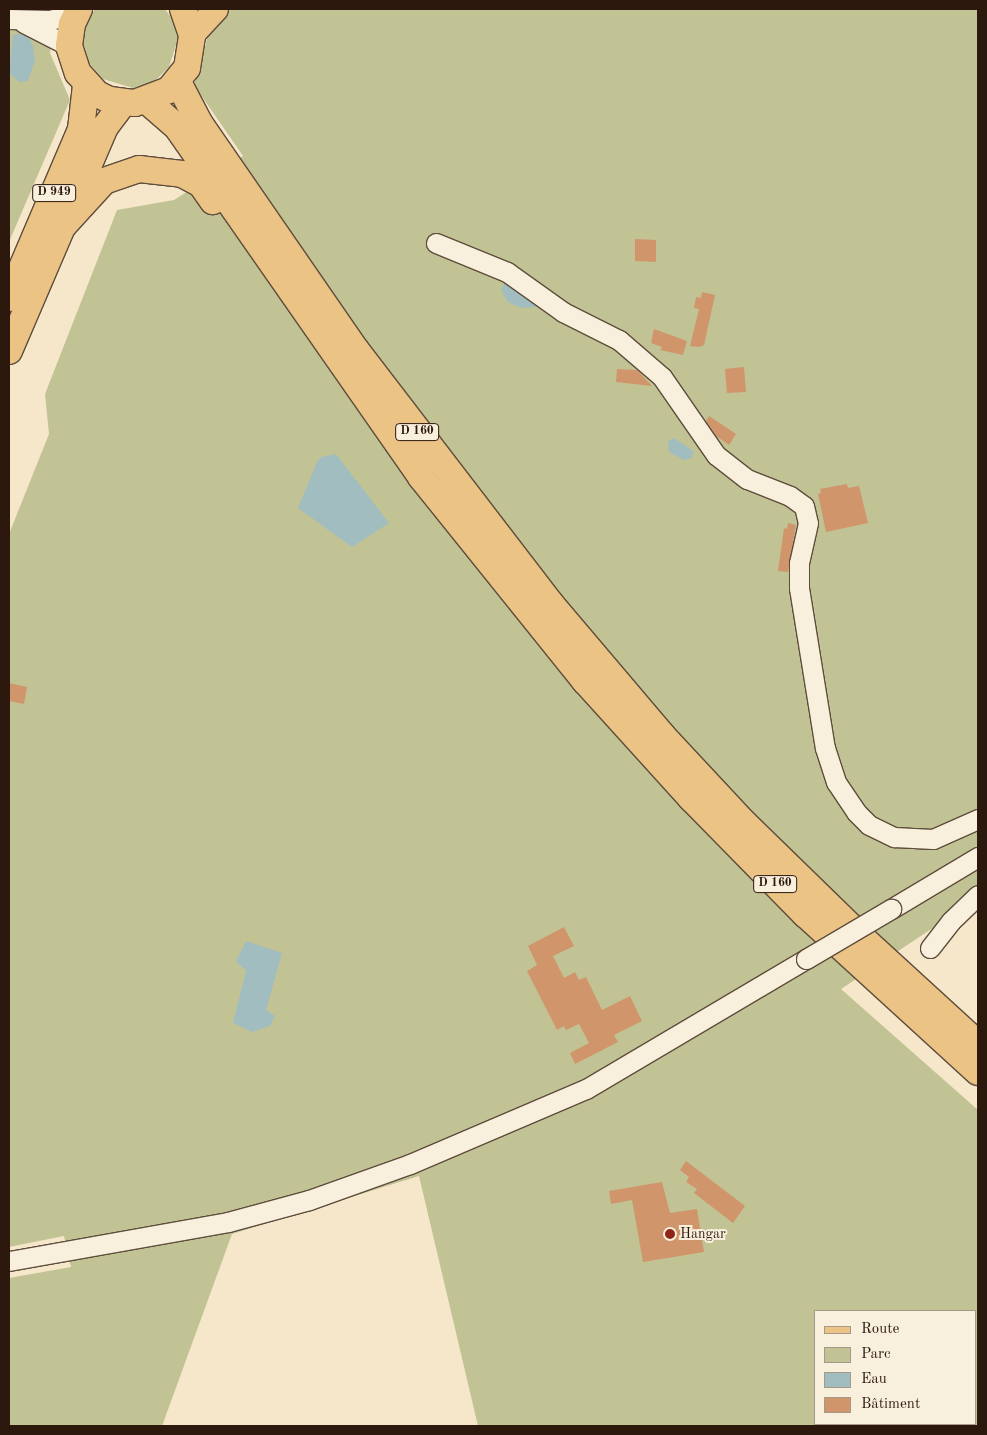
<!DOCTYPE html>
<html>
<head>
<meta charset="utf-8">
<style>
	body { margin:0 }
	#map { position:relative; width:987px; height:1435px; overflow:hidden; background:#f6e6ca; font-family:"Old Standard TT",serif }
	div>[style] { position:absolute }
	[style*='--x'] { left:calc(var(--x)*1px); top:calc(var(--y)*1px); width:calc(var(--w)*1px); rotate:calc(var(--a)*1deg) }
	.green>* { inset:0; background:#c1c394 }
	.water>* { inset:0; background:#a1bdc0 }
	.building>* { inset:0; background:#d0956b }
	.roads { filter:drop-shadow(1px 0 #5e4c3c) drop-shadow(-1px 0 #5e4c3c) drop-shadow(0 1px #5e4c3c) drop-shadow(0 -1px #5e4c3c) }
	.minor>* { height:19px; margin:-9.5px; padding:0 9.5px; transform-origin:9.5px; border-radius:9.5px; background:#f9efdd }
	.major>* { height:24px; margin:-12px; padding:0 12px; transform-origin:12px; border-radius:12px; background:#ebc385 }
	.highway>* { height:26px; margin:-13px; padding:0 13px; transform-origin:13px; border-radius:13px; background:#ebc385 }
	.bridges { filter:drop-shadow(1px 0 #5e4c3c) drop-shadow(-1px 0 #5e4c3c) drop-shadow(0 1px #5e4c3c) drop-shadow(0 -1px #5e4c3c) }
	.minor-bridge>* { height:19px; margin:-9.5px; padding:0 9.5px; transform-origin:9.5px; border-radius:9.5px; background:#f9efdd }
	.dots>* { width:14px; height:14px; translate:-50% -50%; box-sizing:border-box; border:2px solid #f9efdd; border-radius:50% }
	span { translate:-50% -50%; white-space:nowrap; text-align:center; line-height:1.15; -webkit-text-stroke:4px #f9efdd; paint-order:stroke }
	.shield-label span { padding:1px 4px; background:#f9efdd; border:1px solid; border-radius:4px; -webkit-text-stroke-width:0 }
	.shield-label { font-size:12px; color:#2c180d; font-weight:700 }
	.poi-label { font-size:14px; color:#2c180d }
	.left { translate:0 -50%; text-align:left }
	.frame { position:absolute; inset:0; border:10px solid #2c180d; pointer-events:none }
	.legend { position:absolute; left:814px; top:1310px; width:162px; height:115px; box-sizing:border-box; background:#f9efdd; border:1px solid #a7998a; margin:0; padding:6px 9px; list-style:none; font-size:15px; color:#2c180d }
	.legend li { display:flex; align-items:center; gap:10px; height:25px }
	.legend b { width:25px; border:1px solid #a7998a }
</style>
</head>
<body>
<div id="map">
	<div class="green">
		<div style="clip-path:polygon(9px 9px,57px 9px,50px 53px,70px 100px,9px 242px)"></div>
		<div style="clip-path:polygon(95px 9px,165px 9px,173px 20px,178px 39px,169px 67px,154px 82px,133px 88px,103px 79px,89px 63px,83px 42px,87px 21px)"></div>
		<div style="clip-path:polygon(evenodd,192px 9px,978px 9px,978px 898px,841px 989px,978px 1110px,978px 1426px,478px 1426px,419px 1176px,232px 1234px,162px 1426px,9px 1426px,9px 1278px,71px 1267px,64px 1236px,9px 1247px,9px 534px,49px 434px,45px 394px,117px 210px,174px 200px,243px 156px,194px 85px,210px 29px,192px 9px,816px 1311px,976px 1311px,976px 1424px,816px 1424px,816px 1311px)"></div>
	</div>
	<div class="water">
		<div style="clip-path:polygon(20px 34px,29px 37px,33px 46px,35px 60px,28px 81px,19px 82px,9px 73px,13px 35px)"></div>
		<div style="clip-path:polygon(505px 282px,548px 306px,521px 308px,508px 302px,501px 290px)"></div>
		<div style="clip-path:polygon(674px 438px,693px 451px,692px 458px,684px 460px,669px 452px,668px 442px)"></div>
		<div style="clip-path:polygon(336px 454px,389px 523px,352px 547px,298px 508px,317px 462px,321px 457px)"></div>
		<div style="clip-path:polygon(246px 941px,282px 953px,266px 1010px,275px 1016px,270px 1026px,252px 1032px,233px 1023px,246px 971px,236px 961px)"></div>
	</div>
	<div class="building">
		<div style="clip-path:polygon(635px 239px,656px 240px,656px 262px,635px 261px)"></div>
		<div style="clip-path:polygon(702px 292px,715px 295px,704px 345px,699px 347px,690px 346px,699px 309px,694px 308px,696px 297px,701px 298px)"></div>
		<div style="clip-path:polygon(654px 329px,687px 341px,683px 355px,660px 350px,662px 347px,651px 343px)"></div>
		<div style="clip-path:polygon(744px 367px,746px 392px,727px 393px,725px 369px)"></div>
		<div style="clip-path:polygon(617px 369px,637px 370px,652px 386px,616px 382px)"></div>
		<div style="clip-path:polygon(709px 416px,736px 434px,729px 445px,716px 436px,706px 421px)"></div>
		<div style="clip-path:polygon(847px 484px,848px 488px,859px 486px,868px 523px,826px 532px,818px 494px,821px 493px,820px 489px)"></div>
		<div style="clip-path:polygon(788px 523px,796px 525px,788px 572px,778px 571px,784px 528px,787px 529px)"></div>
		<div style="clip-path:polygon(9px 683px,27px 687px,24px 704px,9px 701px)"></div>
		<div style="clip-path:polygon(564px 927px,574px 946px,553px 956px,564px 978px,575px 972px,579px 980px,586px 977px,602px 1010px,630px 996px,642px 1021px,614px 1035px,618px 1042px,575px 1064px,570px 1053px,589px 1043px,579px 1024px,566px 1030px,564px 1026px,557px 1030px,527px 971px,537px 965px,528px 946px)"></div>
		<div style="clip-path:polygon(686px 1161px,745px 1206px,733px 1223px,694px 1193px,697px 1189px,686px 1182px,689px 1177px,680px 1170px)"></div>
		<div style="clip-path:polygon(662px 1182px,670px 1213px,697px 1209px,704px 1252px,643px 1262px,632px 1200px,611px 1204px,609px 1191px)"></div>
	</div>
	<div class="roads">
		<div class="minor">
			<div style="--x:9;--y:19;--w:41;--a:1.4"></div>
			<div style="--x:50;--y:20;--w:27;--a:-15"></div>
			<div style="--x:24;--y:23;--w:51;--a:27.1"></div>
			<div style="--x:436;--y:243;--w:77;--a:22.2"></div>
			<div style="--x:507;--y:272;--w:69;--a:35.5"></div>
			<div style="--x:563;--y:312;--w:63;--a:26.6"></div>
			<div style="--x:619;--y:340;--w:57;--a:40.7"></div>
			<div style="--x:662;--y:377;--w:95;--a:55.3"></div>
			<div style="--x:716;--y:455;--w:39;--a:38"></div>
			<div style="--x:747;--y:479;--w:46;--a:21.6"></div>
			<div style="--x:790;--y:496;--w:17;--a:36"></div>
			<div style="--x:804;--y:506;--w:17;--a:77"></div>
			<div style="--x:808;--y:523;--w:41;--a:102.7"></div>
			<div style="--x:799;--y:563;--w:25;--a:90"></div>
			<div style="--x:799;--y:588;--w:162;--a:80.8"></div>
			<div style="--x:825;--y:748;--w:36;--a:72"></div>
			<div style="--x:836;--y:782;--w:36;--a:56"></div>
			<div style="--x:856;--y:812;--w:18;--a:45"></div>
			<div style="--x:869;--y:825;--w:28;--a:26"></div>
			<div style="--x:894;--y:837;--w:39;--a:3"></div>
			<div style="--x:933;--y:839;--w:49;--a:-24"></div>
			<div style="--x:891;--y:909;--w:101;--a:-30.9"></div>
			<div style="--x:930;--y:948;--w:34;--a:-52"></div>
			<div style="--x:951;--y:921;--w:37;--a:-44"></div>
			<div style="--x:9;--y:1261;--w:222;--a:-10.1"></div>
			<div style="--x:228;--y:1222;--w:84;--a:-15.2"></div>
			<div style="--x:309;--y:1200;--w:107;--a:-19.6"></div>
			<div style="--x:410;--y:1164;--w:191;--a:-23.1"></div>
			<div style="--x:586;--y:1089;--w:256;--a:-30.6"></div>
		</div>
		<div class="major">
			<div style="--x:192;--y:35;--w:35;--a:-47"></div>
		</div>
		<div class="highway">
			<div style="--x:79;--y:9;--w:17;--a:115"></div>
			<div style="--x:72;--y:24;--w:22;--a:98"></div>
			<div style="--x:69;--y:46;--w:28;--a:72"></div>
			<div style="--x:78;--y:73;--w:28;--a:48"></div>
			<div style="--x:97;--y:94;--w:14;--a:25"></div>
			<div style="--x:110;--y:100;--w:25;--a:7"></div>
			<div style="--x:135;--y:103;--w:36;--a:-21"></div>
			<div style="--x:169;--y:90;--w:28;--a:-51"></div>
			<div style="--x:187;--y:68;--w:33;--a:-81"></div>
			<div style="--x:192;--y:35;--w:28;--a:-109"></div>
			<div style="--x:178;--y:82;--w:47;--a:62.4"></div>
			<div style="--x:200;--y:124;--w:275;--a:55.4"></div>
			<div style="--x:356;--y:350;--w:320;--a:52.5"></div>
			<div style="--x:551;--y:604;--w:172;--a:49.7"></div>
			<div style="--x:662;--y:735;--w:120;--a:47"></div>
			<div style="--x:744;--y:823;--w:162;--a:44.2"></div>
			<div style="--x:860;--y:936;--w:160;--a:42.5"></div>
			<div style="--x:147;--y:101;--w:40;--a:41"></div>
			<div style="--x:177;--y:127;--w:427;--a:55.1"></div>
			<div style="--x:421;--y:477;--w:262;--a:51.2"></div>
			<div style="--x:585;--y:681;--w:158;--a:47.8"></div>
			<div style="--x:691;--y:798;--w:163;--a:45.5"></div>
			<div style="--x:805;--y:914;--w:234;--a:42.4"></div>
			<div style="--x:63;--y:226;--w:61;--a:-47.7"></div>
			<div style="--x:104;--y:181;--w:37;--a:-19"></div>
			<div style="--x:139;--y:169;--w:43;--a:6.6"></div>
			<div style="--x:182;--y:174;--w:21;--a:28"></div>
			<div style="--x:201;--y:184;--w:21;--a:55"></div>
			<div style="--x:9;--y:298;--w:184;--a:-66.9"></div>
			<div style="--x:81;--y:129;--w:44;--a:-83.5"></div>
			<div style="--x:9;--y:351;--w:244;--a:-66.8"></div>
			<div style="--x:105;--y:127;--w:30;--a:-53"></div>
		</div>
	</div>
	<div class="bridges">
		<div class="minor-bridge">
			<div style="--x:806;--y:959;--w:99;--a:-30.5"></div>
		</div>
	</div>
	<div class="dots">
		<div style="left:670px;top:1234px;background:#8f2418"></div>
	</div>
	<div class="shield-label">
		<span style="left:54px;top:193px">D 949</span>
		<span style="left:417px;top:432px">D 160</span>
		<span style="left:775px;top:884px">D 160</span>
	</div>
	<div class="poi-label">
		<span class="left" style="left:680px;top:1234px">Hangar</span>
	</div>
	<div class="frame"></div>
	<ul class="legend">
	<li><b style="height:6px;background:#ebc385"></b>Route</li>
	<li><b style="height:14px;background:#c1c394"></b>Parc</li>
	<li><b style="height:14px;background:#a1bdc0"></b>Eau</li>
	<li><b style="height:14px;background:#d0956b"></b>Bâtiment</li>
	</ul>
</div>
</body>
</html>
